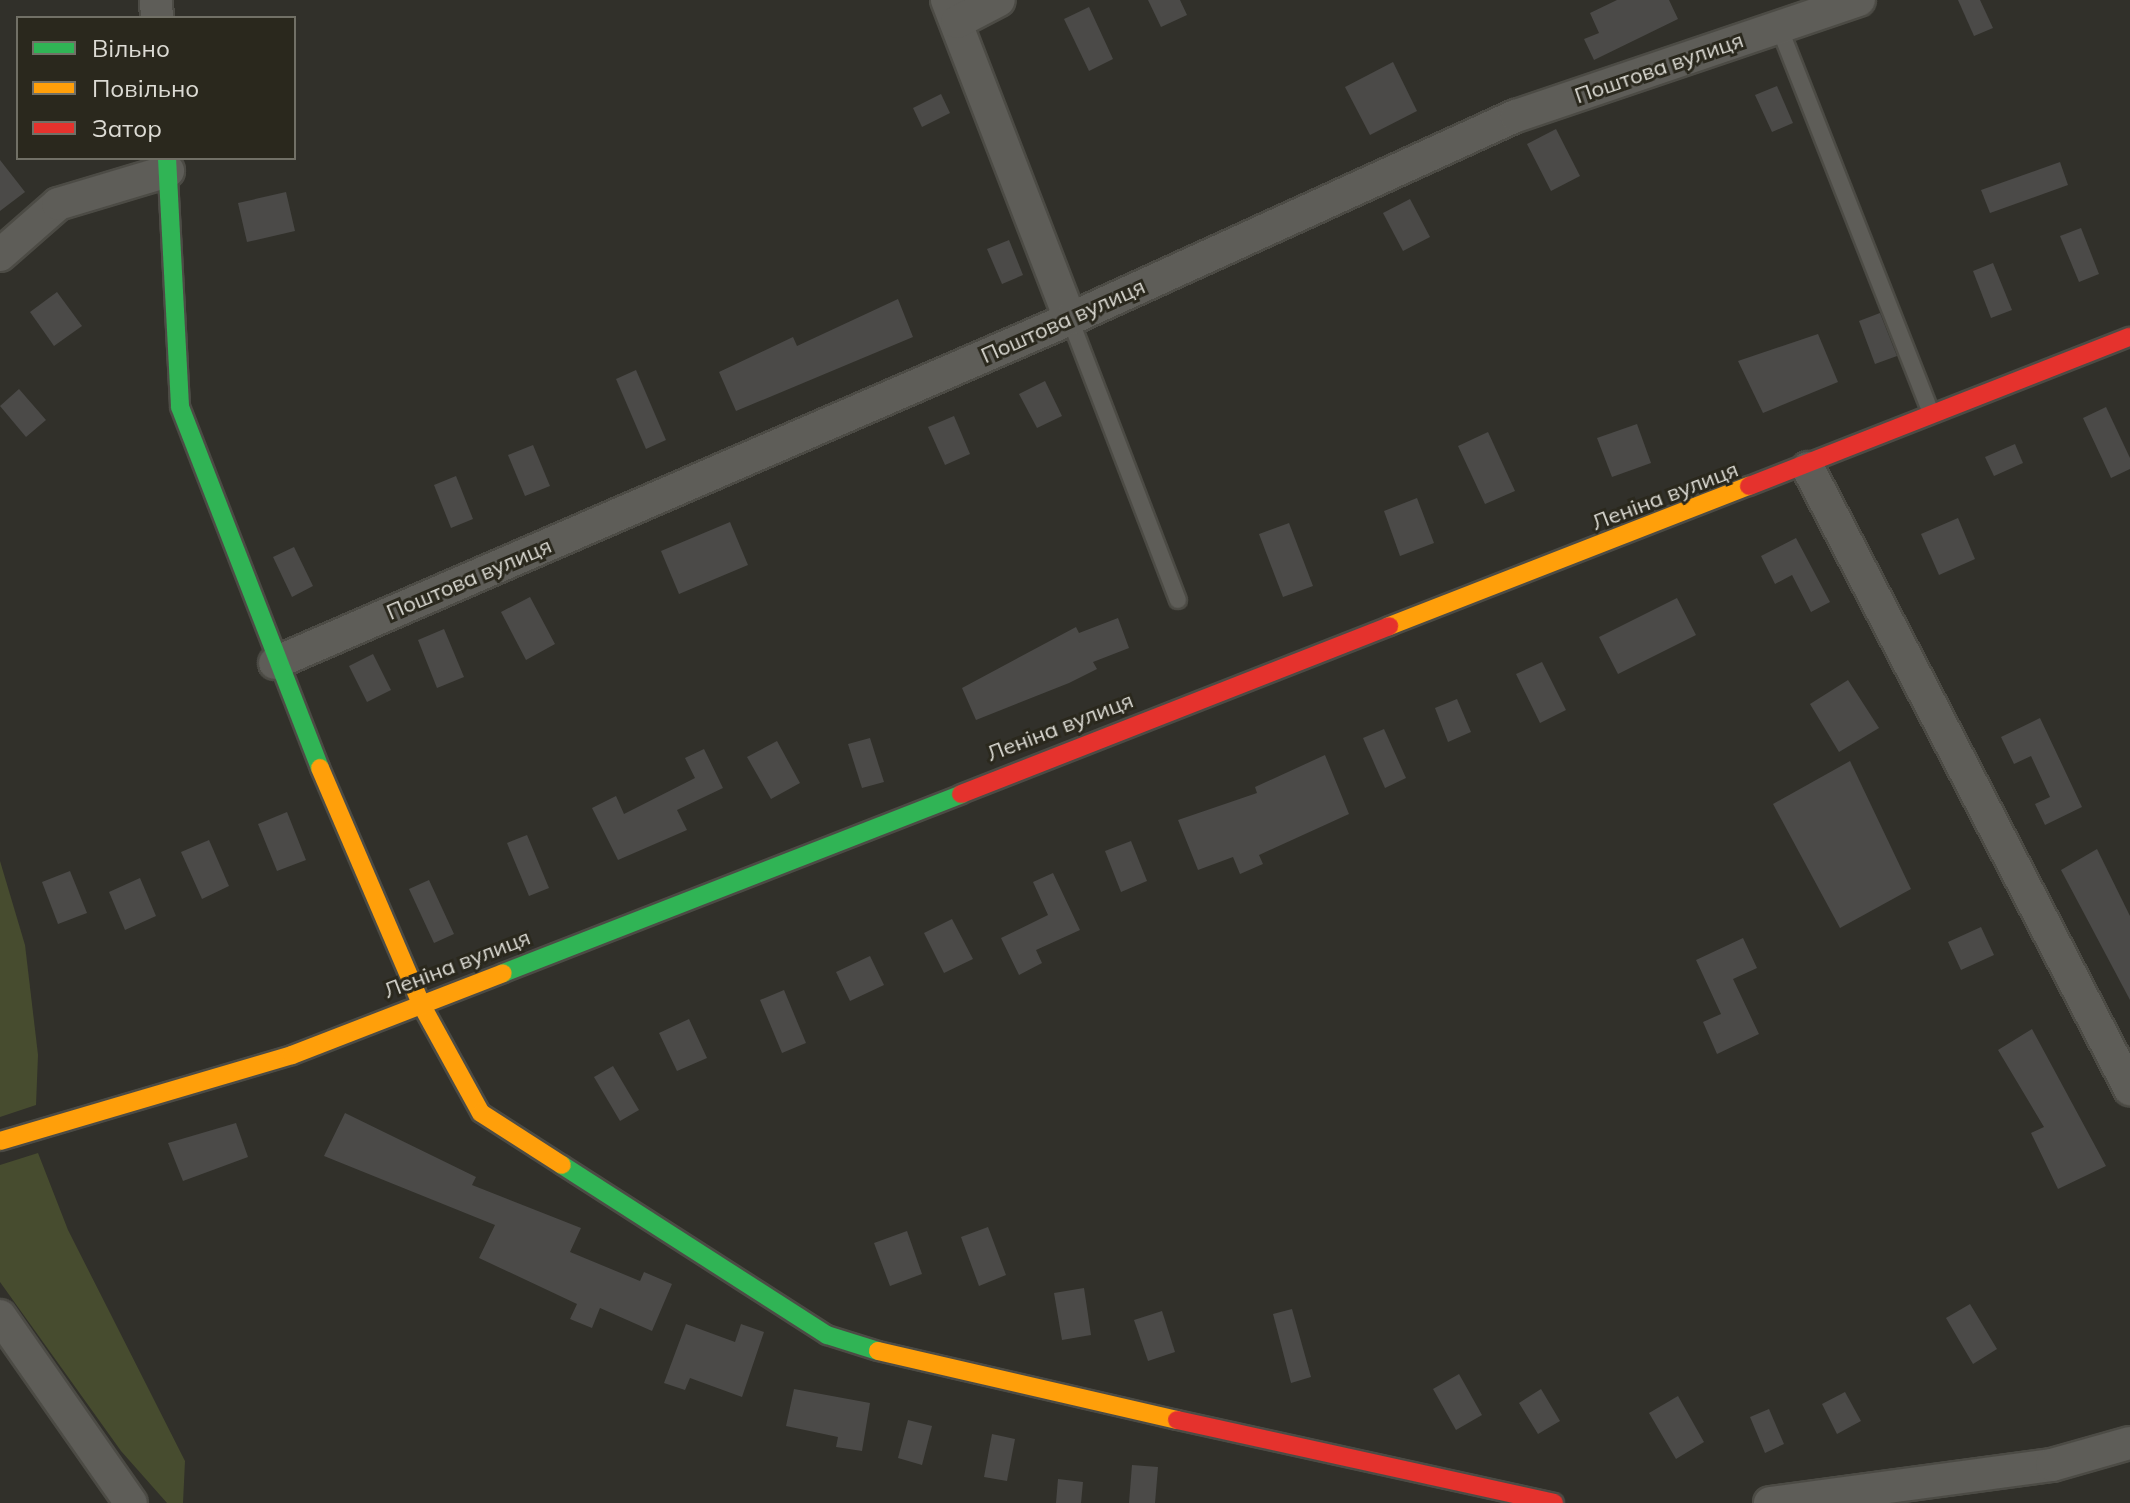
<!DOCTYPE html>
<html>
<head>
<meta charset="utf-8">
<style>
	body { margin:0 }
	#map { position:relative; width:2130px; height:1503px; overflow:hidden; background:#31302a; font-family:Mulish,sans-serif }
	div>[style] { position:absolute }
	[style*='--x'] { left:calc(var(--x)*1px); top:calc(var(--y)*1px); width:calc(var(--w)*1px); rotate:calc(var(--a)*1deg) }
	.green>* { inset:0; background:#474c2f }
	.building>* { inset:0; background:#4b4a48 }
	.roads { filter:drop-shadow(2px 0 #4c4b45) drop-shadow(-2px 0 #4c4b45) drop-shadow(0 2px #4c4b45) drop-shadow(0 -2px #4c4b45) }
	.lane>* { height:16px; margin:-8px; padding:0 8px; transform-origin:8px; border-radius:8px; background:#5e5d58 }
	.street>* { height:32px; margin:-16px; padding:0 16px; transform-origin:16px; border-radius:16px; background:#5e5d58 }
	.fast>* { height:18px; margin:-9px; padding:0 9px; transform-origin:9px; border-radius:9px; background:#30b455 }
	.slow>* { height:18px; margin:-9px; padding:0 9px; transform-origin:9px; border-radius:9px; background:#ff9f0a }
	.jam>* { height:18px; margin:-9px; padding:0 9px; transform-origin:9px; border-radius:9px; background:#e5322d }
	span { translate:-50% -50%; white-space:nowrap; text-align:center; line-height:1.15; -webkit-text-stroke:6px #2a281d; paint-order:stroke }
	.street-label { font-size:22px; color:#dcdbd4 }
	.legend { position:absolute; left:16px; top:16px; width:280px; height:144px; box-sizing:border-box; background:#2a281d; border:2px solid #717066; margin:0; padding:10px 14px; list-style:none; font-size:24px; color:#dcdbd4 }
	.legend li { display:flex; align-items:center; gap:16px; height:40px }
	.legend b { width:40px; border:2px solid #717066 }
</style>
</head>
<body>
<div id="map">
	<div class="green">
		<div style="clip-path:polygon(0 861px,25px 945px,38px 1055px,36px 1105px,0 1117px)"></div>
		<div style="clip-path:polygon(38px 1153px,68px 1230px,185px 1461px,183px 1503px,167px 1503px,121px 1451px,0 1282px,0 1165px)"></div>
	</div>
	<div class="building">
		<div style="clip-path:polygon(1148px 0,1180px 0,1187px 15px,1161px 27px)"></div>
		<div style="clip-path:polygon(1617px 0,1669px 0,1678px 19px,1594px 60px,1584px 39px,1599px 33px,1590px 13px)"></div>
		<div style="clip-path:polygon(1958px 0,1980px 0,1993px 28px,1974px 36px)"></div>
		<div style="clip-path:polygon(1089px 7px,1113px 59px,1089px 71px,1064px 19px)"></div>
		<div style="clip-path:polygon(1393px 62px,1417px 111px,1370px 135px,1345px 87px)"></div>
		<div style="clip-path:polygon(1777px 86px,1793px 123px,1772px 132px,1755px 95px)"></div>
		<div style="clip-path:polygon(941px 94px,950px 113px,922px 127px,913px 108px)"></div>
		<div style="clip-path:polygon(1556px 129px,1580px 176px,1551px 191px,1527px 144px)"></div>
		<div style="clip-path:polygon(0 160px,25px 192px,0 211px)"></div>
		<div style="clip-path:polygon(2060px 162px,2068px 185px,1990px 213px,1981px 190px)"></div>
		<div style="clip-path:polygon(286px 192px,295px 231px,247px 242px,238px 203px)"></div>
		<div style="clip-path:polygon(1410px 199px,1430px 237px,1403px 251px,1383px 213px)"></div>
		<div style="clip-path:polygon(2081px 228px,2099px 274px,2079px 282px,2060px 236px)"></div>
		<div style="clip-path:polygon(1009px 240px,1023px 275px,1002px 284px,987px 249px)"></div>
		<div style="clip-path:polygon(1993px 263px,2012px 310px,1991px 318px,1973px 271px)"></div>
		<div style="clip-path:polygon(57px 292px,82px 326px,54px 346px,30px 312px)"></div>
		<div style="clip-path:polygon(898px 299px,913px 337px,736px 411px,719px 372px,793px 337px,797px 346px)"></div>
		<div style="clip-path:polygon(1880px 313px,1897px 356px,1875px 364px,1859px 321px)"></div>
		<div style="clip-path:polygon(1818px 334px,1838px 382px,1763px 413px,1738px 361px)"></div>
		<div style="clip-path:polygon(636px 370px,666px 440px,646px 449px,616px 379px)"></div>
		<div style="clip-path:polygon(1045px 381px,1062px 416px,1037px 428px,1019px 394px)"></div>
		<div style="clip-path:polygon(19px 389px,46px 420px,26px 437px,0 406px)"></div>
		<div style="clip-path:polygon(2106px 407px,2130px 458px,2130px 469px,2111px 478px,2083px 418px)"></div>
		<div style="clip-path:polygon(954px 416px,970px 454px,945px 465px,928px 427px)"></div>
		<div style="clip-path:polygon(1637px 424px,1651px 463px,1612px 477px,1597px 438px)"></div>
		<div style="clip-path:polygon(1488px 432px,1515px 491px,1485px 504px,1458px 446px)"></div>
		<div style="clip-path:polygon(2015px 444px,2023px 463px,1994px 476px,1985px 457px)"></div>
		<div style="clip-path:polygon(533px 445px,550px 486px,525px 496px,508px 455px)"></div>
		<div style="clip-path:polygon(456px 476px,473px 519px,451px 528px,434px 485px)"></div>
		<div style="clip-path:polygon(1417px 498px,1434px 543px,1400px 556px,1384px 511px)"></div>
		<div style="clip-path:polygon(1958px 518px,1975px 559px,1939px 575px,1921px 534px)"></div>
		<div style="clip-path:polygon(730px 522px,748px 565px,679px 594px,661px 551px)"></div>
		<div style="clip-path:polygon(1289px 523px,1313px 586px,1283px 597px,1259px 534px)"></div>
		<div style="clip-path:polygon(1796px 538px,1830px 602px,1811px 612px,1792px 575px,1775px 584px,1761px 556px)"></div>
		<div style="clip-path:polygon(294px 547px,313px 586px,292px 597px,273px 557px)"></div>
		<div style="clip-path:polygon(530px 597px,555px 644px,526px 660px,501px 612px)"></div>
		<div style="clip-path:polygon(1677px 598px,1696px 635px,1618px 674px,1599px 637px)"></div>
		<div style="clip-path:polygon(1118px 618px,1129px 648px,1093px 662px,1097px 669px,1069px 683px,976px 720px,962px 688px,1076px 627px,1079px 633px)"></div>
		<div style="clip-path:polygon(444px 629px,464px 677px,437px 688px,418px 640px)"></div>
		<div style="clip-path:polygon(373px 654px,391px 690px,367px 702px,349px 666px)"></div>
		<div style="clip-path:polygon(1542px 662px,1566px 710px,1540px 723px,1516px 674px)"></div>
		<div style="clip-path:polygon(1848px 680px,1879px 728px,1839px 752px,1810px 704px)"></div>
		<div style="clip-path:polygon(1457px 699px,1471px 732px,1448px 742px,1435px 708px)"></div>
		<div style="clip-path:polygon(2040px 718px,2082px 807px,2045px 825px,2035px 804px,2050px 797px,2031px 756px,2014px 764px,2001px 737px)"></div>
		<div style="clip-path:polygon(1384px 729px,1406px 778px,1385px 788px,1363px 738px)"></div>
		<div style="clip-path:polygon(870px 738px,884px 782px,862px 788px,848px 744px)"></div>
		<div style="clip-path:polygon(777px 741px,800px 783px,771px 799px,747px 757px)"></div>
		<div style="clip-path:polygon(704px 749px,723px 788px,677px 810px,687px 830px,618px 860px,592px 808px,616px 796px,624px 814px,695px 778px,685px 758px)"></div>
		<div style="clip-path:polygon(1325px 755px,1349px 814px,1259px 855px,1263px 864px,1240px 874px,1233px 857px,1198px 870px,1178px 820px,1257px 793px,1255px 787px)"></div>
		<div style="clip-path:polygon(1850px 761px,1911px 889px,1840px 928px,1773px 804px)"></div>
		<div style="clip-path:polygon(287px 812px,306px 860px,277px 871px,258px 824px)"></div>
		<div style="clip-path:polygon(527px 835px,549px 888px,529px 896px,507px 843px)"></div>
		<div style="clip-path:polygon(209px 840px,229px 886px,202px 899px,181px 852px)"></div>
		<div style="clip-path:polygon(1131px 841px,1147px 881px,1121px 892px,1105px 851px)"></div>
		<div style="clip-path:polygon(2097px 849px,2130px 916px,2130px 1000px,2061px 870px)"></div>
		<div style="clip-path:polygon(70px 871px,87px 913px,58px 924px,42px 882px)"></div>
		<div style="clip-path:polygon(1053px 873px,1080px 930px,1036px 950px,1042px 963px,1019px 975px,1001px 938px,1048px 915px,1033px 882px)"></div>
		<div style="clip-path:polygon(140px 878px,156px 916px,125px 930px,109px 892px)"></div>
		<div style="clip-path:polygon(429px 880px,454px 934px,434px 943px,409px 889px)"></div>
		<div style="clip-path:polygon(952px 919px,973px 959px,944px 973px,924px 933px)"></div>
		<div style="clip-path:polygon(1981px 927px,1994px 955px,1961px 970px,1948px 942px)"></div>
		<div style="clip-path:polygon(1743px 938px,1757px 968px,1733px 979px,1759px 1034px,1717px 1054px,1703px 1022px,1721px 1014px,1696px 960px)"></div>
		<div style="clip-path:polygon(870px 956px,884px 985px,850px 1001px,836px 972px)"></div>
		<div style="clip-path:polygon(784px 990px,806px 1043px,782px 1053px,760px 1000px)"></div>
		<div style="clip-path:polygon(689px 1019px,707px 1058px,677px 1071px,659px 1033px)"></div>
		<div style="clip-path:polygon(2032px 1029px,2106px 1166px,2058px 1189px,2031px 1133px,2044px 1127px,1998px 1050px)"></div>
		<div style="clip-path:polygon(613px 1066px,639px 1110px,620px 1121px,594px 1077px)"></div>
		<div style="clip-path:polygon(345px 1113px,476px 1177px,472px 1185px,581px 1228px,570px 1252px,640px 1281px,644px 1272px,672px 1284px,652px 1331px,600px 1308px,592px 1328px,570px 1319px,577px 1304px,479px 1258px,495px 1225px,324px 1156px)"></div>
		<div style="clip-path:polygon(236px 1123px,248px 1157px,183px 1181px,168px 1143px)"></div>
		<div style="clip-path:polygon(988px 1227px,1006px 1275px,979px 1286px,961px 1237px)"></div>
		<div style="clip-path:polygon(907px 1231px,922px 1274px,890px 1286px,874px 1243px)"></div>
		<div style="clip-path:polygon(1084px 1288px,1091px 1335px,1062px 1340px,1054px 1293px)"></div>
		<div style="clip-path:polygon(1970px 1304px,1997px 1349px,1973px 1364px,1946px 1318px)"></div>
		<div style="clip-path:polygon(1292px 1309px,1311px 1377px,1291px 1383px,1273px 1314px)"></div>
		<div style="clip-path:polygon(1162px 1311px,1175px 1352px,1148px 1361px,1134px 1320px)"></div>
		<div style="clip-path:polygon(686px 1324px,735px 1342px,741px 1324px,764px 1332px,742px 1397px,690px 1378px,685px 1390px,664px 1383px)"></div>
		<div style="clip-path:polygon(1459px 1374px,1482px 1415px,1456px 1430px,1433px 1389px)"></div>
		<div style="clip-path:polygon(794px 1389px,870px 1403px,862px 1451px,836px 1447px,838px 1437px,786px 1426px)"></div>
		<div style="clip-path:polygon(1541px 1389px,1560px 1421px,1538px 1434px,1519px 1403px)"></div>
		<div style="clip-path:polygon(1845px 1392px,1861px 1421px,1837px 1434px,1822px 1404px)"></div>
		<div style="clip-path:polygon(1678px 1396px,1704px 1442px,1676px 1459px,1649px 1413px)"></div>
		<div style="clip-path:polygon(1769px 1409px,1784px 1444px,1765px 1453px,1750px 1417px)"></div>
		<div style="clip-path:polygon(908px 1420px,932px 1426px,922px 1465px,898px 1458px)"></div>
		<div style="clip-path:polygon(992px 1434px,1015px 1439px,1007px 1481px,984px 1477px)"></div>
		<div style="clip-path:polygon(1132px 1465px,1158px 1467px,1155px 1503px,1129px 1503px)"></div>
		<div style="clip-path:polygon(1058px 1479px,1083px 1482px,1081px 1503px,1056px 1503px)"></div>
	</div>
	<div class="roads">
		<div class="lane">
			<div style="--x:1779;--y:27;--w:415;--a:68.5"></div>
			<div style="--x:1070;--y:319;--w:301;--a:69"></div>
		</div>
		<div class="street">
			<div style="--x:156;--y:0;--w:18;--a:87"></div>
			<div style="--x:947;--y:0;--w:342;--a:68.9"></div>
			<div style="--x:957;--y:22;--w:47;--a:-27.6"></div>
			<div style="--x:0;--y:255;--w:77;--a:-41.3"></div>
			<div style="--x:58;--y:204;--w:115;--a:-16.7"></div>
			<div style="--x:1808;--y:468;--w:700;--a:62.59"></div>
			<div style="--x:275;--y:663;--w:866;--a:-23.4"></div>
			<div style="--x:1070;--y:319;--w:490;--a:-24.5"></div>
			<div style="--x:1516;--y:116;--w:362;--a:-18.7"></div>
			<div style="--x:0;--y:1316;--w:228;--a:55"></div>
			<div style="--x:1770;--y:1503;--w:285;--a:-7.7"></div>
			<div style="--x:2052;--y:1465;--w:81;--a:-15.8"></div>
		</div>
		<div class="fast">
			<div style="--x:167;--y:158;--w:249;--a:87"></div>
			<div style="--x:180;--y:407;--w:387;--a:68.8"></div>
			<div style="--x:503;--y:973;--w:492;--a:-21.3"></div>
			<div style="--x:562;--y:1165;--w:315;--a:32.7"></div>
			<div style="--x:827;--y:1335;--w:53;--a:17.4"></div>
		</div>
		<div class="slow">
			<div style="--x:1389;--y:626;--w:386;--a:-21.3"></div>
			<div style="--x:320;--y:768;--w:257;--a:66.8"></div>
			<div style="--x:421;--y:1004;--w:124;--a:61.2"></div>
			<div style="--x:481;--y:1113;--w:96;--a:32.7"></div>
			<div style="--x:0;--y:1141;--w:304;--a:-16.4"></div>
			<div style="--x:292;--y:1055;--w:226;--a:-21.2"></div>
			<div style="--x:878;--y:1351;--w:307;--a:13"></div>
		</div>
		<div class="jam">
			<div style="--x:1749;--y:486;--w:409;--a:-21.4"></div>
			<div style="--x:961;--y:794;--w:460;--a:-21.4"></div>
			<div style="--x:1177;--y:1420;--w:386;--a:12.4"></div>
		</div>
	</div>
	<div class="street-label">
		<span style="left:1659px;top:68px;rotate:-19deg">Поштова вулиця</span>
		<span style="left:1063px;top:321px;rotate:-24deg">Поштова вулиця</span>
		<span style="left:1665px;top:496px;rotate:-21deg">Леніна вулиця</span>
		<span style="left:469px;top:579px;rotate:-23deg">Поштова вулиця</span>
		<span style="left:1060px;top:727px;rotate:-21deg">Леніна вулиця</span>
		<span style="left:457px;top:964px;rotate:-21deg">Леніна вулиця</span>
	</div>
	<ul class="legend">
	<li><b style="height:10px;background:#30b455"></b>Вільно</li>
	<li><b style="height:10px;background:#ff9f0a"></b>Повільно</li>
	<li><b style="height:10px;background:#e5322d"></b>Затор</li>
	</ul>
</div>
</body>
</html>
